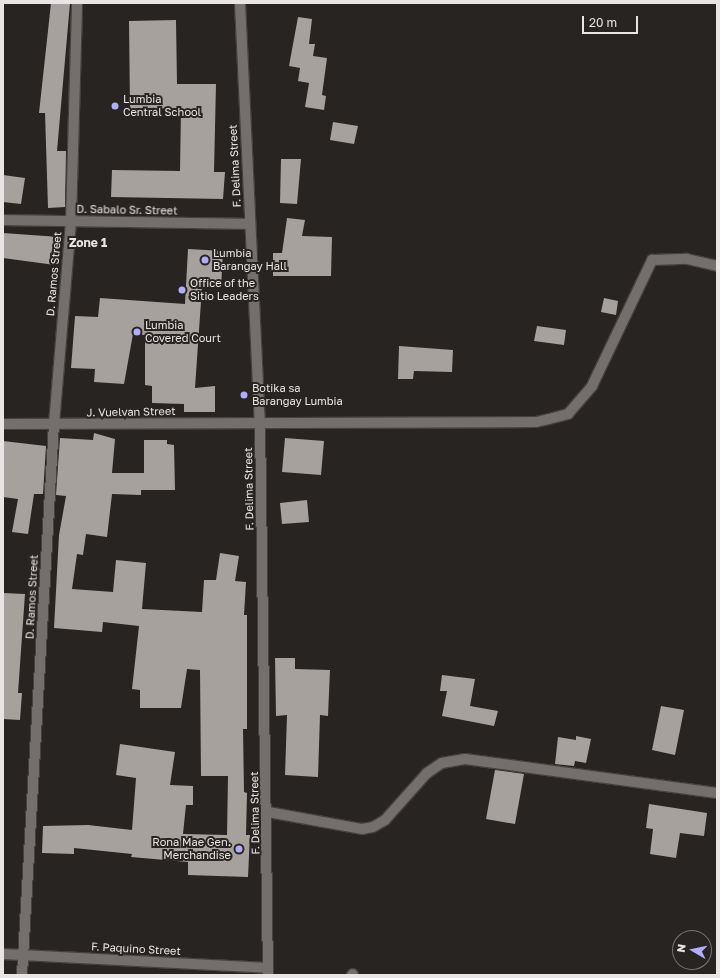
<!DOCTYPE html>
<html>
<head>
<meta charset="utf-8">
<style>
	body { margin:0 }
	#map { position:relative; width:720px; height:978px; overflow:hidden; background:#282422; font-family:"Golos Text",sans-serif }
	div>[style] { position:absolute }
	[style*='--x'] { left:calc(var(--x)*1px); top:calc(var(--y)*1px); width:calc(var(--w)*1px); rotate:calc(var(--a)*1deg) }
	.building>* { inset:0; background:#a7a19e }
	.roads { filter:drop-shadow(1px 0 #45413f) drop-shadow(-1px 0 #45413f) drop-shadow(0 1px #45413f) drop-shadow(0 -1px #45413f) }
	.minor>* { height:10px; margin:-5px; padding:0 5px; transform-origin:5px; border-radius:5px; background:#746f6c }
	.dots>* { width:11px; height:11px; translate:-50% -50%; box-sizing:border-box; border:2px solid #282422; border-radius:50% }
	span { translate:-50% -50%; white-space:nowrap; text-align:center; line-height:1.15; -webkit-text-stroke:4px #282422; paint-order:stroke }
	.poi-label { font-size:11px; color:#e8e5e4 }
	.left { translate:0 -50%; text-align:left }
	.right { translate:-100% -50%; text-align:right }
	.street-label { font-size:11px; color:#e8e5e4 }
	.neighbourhood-label { font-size:12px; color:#e8e5e4; font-weight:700 }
	.frame { position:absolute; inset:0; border:4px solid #e8e5e4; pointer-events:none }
	.north { position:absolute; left:672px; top:930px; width:40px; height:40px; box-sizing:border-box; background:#282422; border:1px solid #757170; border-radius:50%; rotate:279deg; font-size:11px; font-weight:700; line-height:16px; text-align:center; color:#e8e5e4 }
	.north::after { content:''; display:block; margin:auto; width:14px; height:18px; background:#b0aefa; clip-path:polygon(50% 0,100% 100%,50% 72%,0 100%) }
	.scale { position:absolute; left:582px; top:16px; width:56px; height:18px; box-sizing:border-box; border:2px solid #e8e5e4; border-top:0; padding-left:5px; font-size:12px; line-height:14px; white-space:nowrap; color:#e8e5e4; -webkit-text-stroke:3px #282422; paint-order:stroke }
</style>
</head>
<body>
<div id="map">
	<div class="building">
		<div style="clip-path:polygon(51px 3px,70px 3px,57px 151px,66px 151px,65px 207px,48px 208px,45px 113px,39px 113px)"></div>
		<div style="clip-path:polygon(298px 17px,312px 19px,309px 44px,315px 44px,313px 56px,327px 58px,322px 95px,326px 96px,324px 110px,305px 107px,309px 83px,298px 81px,300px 68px,289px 66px)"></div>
		<div style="clip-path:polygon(176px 20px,177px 84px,216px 84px,214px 172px,225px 172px,223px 199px,111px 197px,112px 170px,180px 171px,181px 108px,130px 109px,129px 21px)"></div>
		<div style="clip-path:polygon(333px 122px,358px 126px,354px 144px,330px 140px)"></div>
		<div style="clip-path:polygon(281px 159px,301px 159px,297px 204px,280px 203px)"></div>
		<div style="clip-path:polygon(3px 175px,25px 178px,21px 204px,3px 202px)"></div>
		<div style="clip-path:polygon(287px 218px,305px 220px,302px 236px,332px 237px,331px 276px,273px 276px,273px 253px,282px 253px)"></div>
		<div style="clip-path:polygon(3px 233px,59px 237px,55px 265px,3px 258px)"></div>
		<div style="clip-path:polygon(188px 249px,223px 251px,221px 288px,202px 287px,195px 388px,215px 386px,215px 412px,184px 412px,184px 404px,152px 403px,152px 386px,145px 385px,145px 335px,133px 334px,124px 384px,94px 382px,95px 369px,71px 368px,75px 316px,98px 317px,100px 298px,185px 304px)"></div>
		<div style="clip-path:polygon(604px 298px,618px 301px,616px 315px,601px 312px)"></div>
		<div style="clip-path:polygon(537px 326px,566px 330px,564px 345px,534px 341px)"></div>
		<div style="clip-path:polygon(399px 346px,453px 350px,452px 372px,414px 371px,413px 379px,398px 379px)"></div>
		<div style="clip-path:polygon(94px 433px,115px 439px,112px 473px,144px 473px,144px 440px,167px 440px,167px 444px,174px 445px,175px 490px,141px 490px,141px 495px,112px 494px,107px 537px,86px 534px,83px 555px,77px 554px,72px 589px,113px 592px,116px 560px,146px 563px,142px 609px,202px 612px,204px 580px,216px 580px,220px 553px,239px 556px,235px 581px,246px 582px,244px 615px,247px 615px,247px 729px,243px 729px,244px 792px,247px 793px,246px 835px,250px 835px,248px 877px,188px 875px,188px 862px,131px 857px,132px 854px,74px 848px,74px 854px,42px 853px,43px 826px,88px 825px,132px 830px,136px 778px,116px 775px,120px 744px,175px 752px,170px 785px,193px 786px,193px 805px,186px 805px,183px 834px,227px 835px,228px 776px,201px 776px,200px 670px,187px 669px,181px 708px,140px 708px,140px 690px,132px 689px,139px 626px,103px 622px,102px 632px,54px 628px,59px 535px,66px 496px,56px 495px,60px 438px,93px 440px)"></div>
		<div style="clip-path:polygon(285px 438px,324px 441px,321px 475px,282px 472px)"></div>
		<div style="clip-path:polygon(3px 441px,46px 446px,43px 494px,34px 494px,28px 534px,12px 532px,18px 499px,3px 497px)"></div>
		<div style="clip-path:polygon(307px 500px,309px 522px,282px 524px,280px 503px)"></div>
		<div style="clip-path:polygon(3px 593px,25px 594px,18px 693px,22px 693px,20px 720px,3px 719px)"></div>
		<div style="clip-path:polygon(275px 658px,295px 658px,295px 669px,330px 670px,328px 716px,320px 715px,318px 777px,285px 775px,287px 715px,276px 716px)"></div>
		<div style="clip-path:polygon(442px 675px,475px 679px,470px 706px,498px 711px,494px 726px,442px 716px,447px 691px,440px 691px)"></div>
		<div style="clip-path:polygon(661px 706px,684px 710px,675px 755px,652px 750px)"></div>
		<div style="clip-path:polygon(576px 736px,591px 739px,586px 763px,575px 761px,574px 766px,555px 764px,558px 737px,576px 740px)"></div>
		<div style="clip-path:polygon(495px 770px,524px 774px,515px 824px,486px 819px)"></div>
		<div style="clip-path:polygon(649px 804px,707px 813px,704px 836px,680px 833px,676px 858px,650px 854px,653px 829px,646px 828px)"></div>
	</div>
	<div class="roads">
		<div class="minor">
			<div style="--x:240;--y:3;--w:420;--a:87.3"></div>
			<div style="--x:260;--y:423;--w:552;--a:89.17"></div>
			<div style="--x:3;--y:220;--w:247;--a:0.9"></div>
			<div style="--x:3;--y:424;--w:533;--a:-0.21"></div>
			<div style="--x:536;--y:422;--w:13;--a:-13"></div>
			<div style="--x:549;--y:419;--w:20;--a:-15"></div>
			<div style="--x:568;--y:414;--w:37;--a:-49"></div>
			<div style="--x:592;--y:386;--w:140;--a:-64.5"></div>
			<div style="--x:652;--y:260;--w:35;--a:-2"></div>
			<div style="--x:687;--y:259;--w:31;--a:13"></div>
			<div style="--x:268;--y:812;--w:96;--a:10.3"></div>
			<div style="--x:362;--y:829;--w:11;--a:-10"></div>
			<div style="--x:373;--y:827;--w:14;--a:-30"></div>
			<div style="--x:385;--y:820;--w:63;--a:-48.2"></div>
			<div style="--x:427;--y:773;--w:18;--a:-34"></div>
			<div style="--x:442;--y:763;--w:23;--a:-10"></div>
			<div style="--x:465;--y:759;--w:254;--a:7.7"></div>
			<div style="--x:3;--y:954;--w:265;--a:3"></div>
			<div style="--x:22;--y:975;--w:552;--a:-86.68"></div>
			<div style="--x:54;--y:424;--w:204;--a:-85.2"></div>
			<div style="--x:71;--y:221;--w:218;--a:-88.4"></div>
			<div style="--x:352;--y:975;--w:1;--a:-45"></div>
		</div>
	</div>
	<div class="dots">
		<div style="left:115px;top:106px;background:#b0aefa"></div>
		<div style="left:205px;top:260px;background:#b0aefa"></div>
		<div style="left:182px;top:290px;background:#b0aefa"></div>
		<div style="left:137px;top:332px;background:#b0aefa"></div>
		<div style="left:244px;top:395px;background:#b0aefa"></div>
		<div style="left:239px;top:849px;background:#b0aefa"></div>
	</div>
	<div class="poi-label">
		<span class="left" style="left:123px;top:106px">Lumbia<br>Central School</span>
		<span class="left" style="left:213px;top:260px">Lumbia<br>Barangay Hall</span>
		<span class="left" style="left:190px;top:290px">Office of the<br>Sitio Leaders</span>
		<span class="left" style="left:145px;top:332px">Lumbia<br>Covered Court</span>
		<span class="left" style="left:252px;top:395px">Botika sa<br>Barangay Lumbia</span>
		<span class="right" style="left:231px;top:849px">Rona Mae Gen.<br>Merchandise</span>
	</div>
	<div class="street-label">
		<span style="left:235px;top:166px;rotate:-93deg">F. Delima Street</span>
		<span style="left:127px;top:210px;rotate:1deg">D. Sabalo Sr. Street</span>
		<span style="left:54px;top:274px;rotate:-85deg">D. Ramos Street</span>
		<span style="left:131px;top:412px;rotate:-1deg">J. Vuelvan Street</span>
		<span style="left:249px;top:489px;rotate:-91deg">F. Delima Street</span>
		<span style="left:32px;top:597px;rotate:-87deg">D. Ramos Street</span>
		<span style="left:255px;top:813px;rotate:-91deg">F. Delima Street</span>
		<span style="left:136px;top:949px;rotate:3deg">F. Paquino Street</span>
	</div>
	<div class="neighbourhood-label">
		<span style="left:88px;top:243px">Zone 1</span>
	</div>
	<div class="frame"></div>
	<div class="north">N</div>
	<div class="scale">20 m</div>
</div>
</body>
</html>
